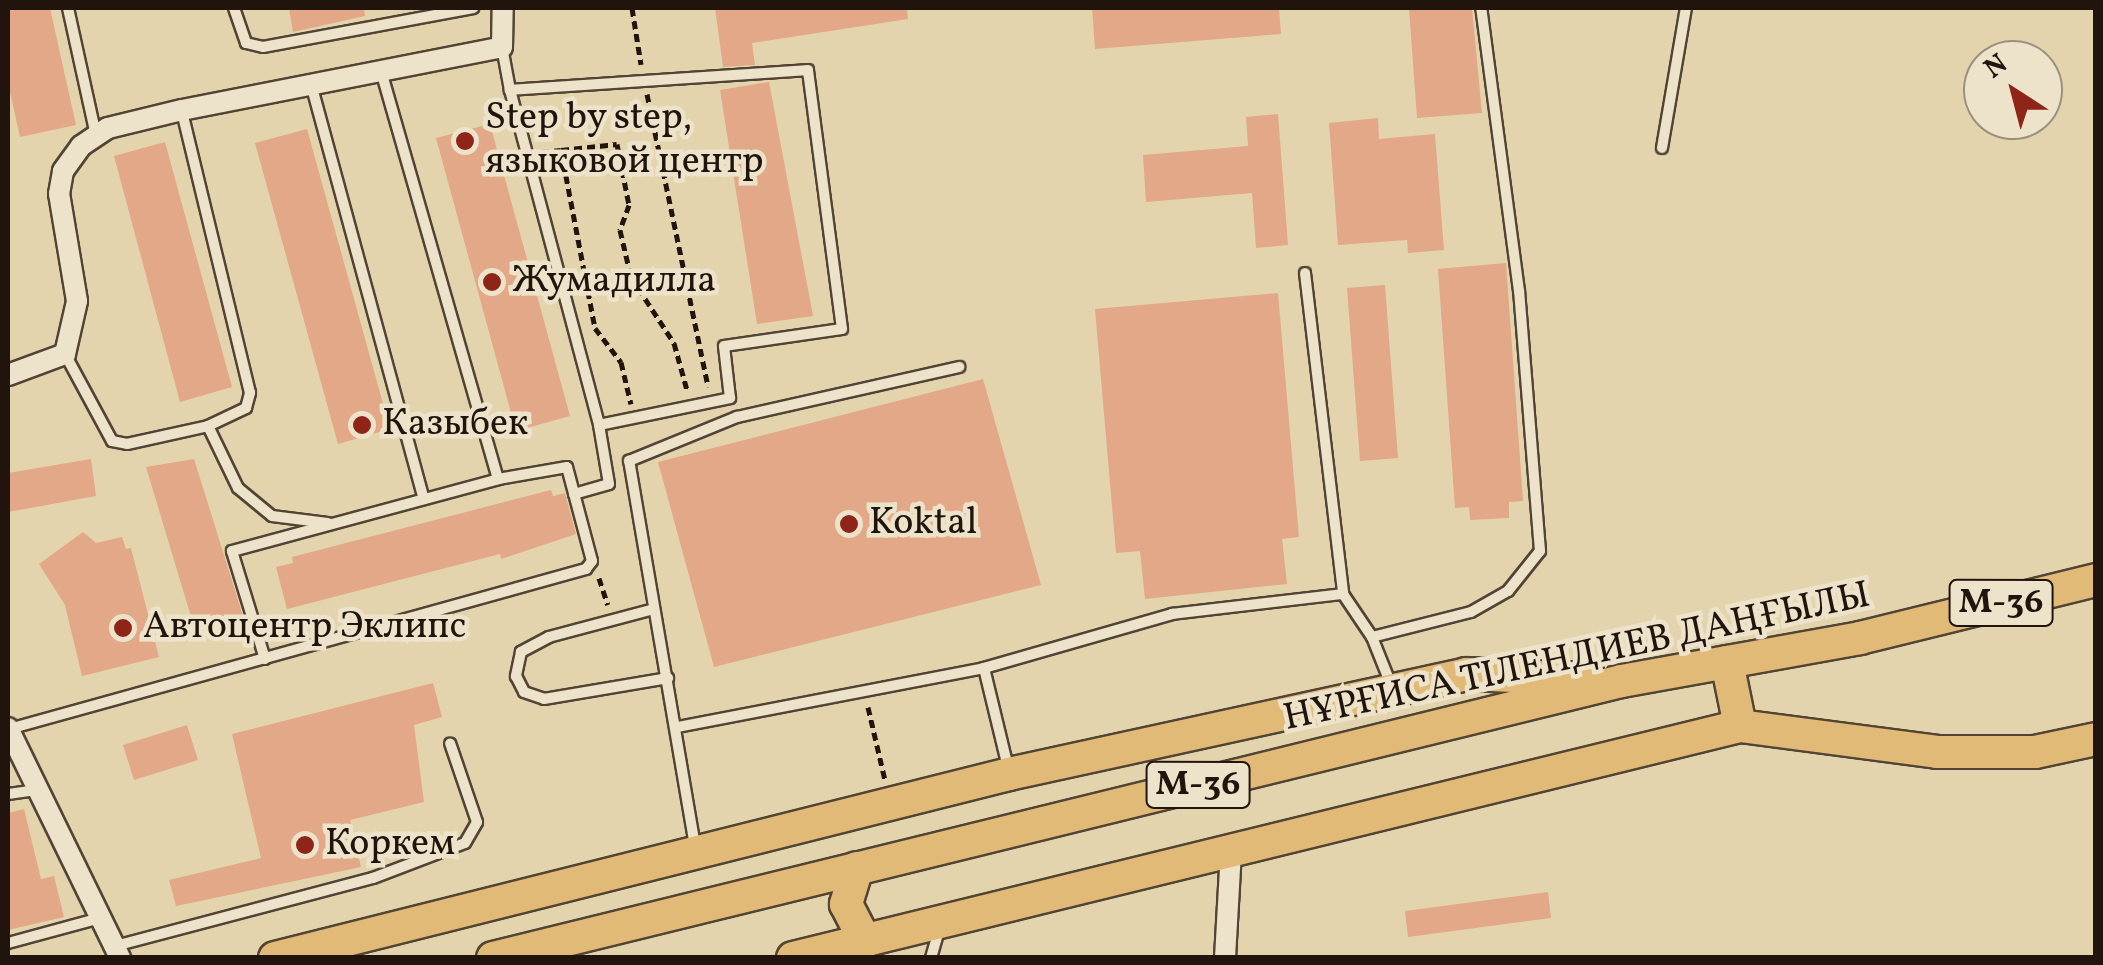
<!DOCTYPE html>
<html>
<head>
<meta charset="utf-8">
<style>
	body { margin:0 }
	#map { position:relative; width:2103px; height:965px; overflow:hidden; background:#e3d4ae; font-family:Vollkorn,serif }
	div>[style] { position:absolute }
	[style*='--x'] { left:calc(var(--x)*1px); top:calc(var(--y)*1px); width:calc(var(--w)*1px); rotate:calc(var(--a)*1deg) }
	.building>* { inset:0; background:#e2a887 }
	.path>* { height:5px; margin-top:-2.5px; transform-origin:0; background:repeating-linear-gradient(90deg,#21140c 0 8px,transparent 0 13px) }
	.roads { filter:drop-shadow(2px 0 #524434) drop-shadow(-2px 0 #524434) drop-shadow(0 2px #524434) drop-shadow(0 -2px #524434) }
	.service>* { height:10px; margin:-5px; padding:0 5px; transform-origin:5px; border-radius:5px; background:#ede3ca }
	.minor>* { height:20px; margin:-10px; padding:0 10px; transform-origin:10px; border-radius:10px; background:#ede3ca }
	.primary>* { height:32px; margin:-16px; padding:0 16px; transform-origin:16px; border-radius:16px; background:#e2ba77 }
	.dots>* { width:28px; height:28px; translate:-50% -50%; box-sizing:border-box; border:5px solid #ede3ca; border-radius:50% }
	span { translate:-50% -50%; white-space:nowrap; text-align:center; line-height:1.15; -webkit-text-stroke:9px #ede3ca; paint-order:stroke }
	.shield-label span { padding:2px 8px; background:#ede3ca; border:2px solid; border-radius:8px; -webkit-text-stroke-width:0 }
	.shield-label { font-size:35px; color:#21140c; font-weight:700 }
	.poi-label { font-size:38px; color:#21140c }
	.left { translate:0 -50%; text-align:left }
	.street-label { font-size:38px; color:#21140c }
	.frame { position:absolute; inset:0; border:10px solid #21140c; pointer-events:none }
	.north { position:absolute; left:1963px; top:40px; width:100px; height:100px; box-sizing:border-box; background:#ede3ca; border:2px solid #9b907e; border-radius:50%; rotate:324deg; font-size:28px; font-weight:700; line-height:40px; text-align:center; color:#21140c }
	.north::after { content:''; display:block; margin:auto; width:35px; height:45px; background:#8f2418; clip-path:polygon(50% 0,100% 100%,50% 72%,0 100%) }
</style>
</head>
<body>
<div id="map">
	<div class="building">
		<div style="clip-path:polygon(8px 8px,50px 8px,76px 125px,20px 137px,8px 83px)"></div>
		<div style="clip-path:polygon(289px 8px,364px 8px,365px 16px,293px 32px)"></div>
		<div style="clip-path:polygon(715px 8px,907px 8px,908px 19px,752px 43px,755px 65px,723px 67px)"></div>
		<div style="clip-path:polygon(1092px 8px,1279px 8px,1281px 34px,1095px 49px)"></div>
		<div style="clip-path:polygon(1409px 8px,1472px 8px,1482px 113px,1417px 118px)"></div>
		<div style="clip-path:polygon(769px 82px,813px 316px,757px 324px,720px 90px)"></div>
		<div style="clip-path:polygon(1278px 114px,1288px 245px,1256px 248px,1252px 193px,1146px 202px,1143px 155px,1248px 146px,1246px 117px)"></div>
		<div style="clip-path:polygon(1378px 118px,1379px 139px,1435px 134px,1444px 250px,1408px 253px,1407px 240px,1338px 245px,1329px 123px)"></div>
		<div style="clip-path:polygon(490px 124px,570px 416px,516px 431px,436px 138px)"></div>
		<div style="clip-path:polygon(307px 129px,390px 429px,338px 444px,255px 143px)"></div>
		<div style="clip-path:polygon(165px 142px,232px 387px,180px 402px,114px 156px)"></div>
		<div style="clip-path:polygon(1506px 263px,1523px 501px,1509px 502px,1509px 518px,1470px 520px,1469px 507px,1455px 508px,1438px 269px)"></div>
		<div style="clip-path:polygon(1385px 285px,1398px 458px,1360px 461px,1347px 288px)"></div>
		<div style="clip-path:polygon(1278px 293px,1299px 537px,1282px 539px,1287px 584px,1145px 599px,1140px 551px,1116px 553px,1095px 309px)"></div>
		<div style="clip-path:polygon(983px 379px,1041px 585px,714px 667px,658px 462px)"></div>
		<div style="clip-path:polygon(91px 459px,96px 496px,8px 512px,8px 473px)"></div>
		<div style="clip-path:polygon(194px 459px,243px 616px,195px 630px,146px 467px)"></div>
		<div style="clip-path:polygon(551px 490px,553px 496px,565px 493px,576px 534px,501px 559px,500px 554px,287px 609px,276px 567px,293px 563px,292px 557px)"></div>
		<div style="clip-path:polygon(83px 532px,96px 543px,122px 537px,126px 549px,131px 548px,159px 657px,82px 676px,65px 605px,39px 564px)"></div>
		<div style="clip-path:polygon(433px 683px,442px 717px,414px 725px,424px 802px,350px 820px,361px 867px,176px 906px,169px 880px,261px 858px,232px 734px)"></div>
		<div style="clip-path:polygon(187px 725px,198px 760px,134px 780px,123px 745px)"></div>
		<div style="clip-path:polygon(24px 809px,41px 879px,54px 876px,64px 917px,8px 930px,8px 813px)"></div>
		<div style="clip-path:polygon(1548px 892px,1551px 918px,1408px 937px,1405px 911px)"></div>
	</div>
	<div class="path">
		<div style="--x:632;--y:8;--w:57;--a:80.9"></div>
		<div style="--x:647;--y:94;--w:299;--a:78.2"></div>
		<div style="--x:561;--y:150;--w:56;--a:-6.1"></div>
		<div style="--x:617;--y:144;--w:62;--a:78.9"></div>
		<div style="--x:629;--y:205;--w:27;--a:110"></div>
		<div style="--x:620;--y:230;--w:48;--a:76.8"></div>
		<div style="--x:631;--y:277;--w:79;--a:56.9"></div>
		<div style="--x:674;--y:343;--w:49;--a:74.5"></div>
		<div style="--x:541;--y:152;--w:20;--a:-6"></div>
		<div style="--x:561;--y:150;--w:181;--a:79.2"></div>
		<div style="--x:595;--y:328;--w:43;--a:52.6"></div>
		<div style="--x:621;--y:362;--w:43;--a:76.6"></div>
		<div style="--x:599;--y:578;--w:28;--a:72"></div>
		<div style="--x:868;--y:707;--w:75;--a:76.9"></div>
	</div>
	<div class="roads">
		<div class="service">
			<div style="--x:68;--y:8;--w:130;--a:77.6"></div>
			<div style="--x:234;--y:8;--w:37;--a:71"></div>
			<div style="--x:246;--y:43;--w:17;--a:13"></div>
			<div style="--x:263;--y:47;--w:214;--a:-10.5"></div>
			<div style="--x:502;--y:47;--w:44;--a:79.5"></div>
			<div style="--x:510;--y:90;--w:347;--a:75.1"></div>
			<div style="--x:599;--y:425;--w:134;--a:-11.6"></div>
			<div style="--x:730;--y:398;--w:52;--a:-96.6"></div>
			<div style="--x:724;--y:346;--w:119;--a:-8.2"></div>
			<div style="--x:842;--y:329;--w:261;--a:-97.5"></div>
			<div style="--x:808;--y:70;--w:299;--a:176.2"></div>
			<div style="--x:311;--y:84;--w:430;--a:74.8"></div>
			<div style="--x:1662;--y:148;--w:142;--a:-80.3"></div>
			<div style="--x:1305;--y:273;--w:323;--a:83.2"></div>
			<div style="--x:1343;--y:594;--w:52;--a:56"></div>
			<div style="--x:1372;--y:637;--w:54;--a:68.2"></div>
			<div style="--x:65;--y:354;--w:99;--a:61.6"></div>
			<div style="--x:112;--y:441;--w:15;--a:11"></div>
			<div style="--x:127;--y:444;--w:83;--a:-12.5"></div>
			<div style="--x:208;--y:426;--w:42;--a:-25.3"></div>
			<div style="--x:246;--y:408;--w:16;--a:-75"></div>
			<div style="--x:250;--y:393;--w:290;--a:-103.6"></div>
			<div style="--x:208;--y:426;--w:69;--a:64.2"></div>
			<div style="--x:238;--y:488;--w:44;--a:39.5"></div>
			<div style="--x:272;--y:516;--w:56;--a:7.1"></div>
			<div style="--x:574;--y:494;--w:36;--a:-16"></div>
			<div style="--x:609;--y:484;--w:60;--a:-99.6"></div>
			<div style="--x:654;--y:609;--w:109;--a:165.1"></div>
			<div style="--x:549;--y:637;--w:32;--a:152"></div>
			<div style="--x:521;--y:652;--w:25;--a:102"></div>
			<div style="--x:516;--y:676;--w:18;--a:63"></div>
			<div style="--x:524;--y:692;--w:21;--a:19"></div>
			<div style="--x:544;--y:699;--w:126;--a:-9.6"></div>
			<div style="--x:1372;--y:637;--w:102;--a:-14.2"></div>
			<div style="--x:1471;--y:612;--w:43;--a:-29.6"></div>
			<div style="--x:1508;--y:591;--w:51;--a:-51.3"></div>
			<div style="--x:1540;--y:551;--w:261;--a:-94.6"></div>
			<div style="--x:1519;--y:291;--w:286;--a:-97.6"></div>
			<div style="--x:265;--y:659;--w:113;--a:-107"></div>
			<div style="--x:232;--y:551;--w:276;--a:-15.1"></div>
			<div style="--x:498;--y:479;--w:425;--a:-106"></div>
			<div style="--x:984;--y:668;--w:196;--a:-16"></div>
			<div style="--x:1172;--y:614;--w:172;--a:-6.7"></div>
			<div style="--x:678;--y:727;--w:312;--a:-10.9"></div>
			<div style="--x:984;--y:668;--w:106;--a:76.4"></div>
			<div style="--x:9;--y:729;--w:599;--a:-15.5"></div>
			<div style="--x:586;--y:569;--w:10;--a:-53"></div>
			<div style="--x:592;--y:561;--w:97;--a:-104.9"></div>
			<div style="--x:567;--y:467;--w:70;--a:170.1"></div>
			<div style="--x:8;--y:794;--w:30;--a:-8"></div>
			<div style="--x:695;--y:846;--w:391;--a:-99.7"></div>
			<div style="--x:629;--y:461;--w:117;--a:-22.2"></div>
			<div style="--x:737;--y:417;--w:228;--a:-12.7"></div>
			<div style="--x:8;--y:943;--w:95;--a:-15.2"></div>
			<div style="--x:115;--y:946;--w:267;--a:-14.8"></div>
			<div style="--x:373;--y:878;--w:98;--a:-20.8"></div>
			<div style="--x:465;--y:843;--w:24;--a:-60"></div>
			<div style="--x:477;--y:822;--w:83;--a:-108.9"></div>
			<div style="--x:931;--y:958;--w:29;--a:-74"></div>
		</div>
		<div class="minor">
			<div style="--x:8;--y:375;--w:61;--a:-20.2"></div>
			<div style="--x:65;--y:354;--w:54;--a:-77.2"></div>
			<div style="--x:77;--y:301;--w:109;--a:-99.5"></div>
			<div style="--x:59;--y:194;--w:23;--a:-80"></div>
			<div style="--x:63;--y:171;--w:31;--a:-54"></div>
			<div style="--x:81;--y:146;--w:32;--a:-34"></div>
			<div style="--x:108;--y:128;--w:76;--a:-13.7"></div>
			<div style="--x:182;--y:110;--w:326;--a:-11.1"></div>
			<div style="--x:502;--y:47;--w:39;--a:-89"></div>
			<div style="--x:8;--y:728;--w:256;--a:64"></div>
			<div style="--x:1225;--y:958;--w:108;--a:-86.8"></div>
		</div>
		<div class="primary">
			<div style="--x:1727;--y:662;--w:65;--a:78.5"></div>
			<div style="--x:857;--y:868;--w:38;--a:107"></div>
			<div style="--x:846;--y:904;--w:42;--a:62.8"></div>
			<div style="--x:275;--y:958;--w:757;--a:-14.07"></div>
			<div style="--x:1009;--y:774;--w:468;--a:-12.3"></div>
			<div style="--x:1466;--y:674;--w:117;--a:2.4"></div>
			<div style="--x:493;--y:958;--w:1162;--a:-13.79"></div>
			<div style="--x:1622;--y:681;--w:242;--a:-10.2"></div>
			<div style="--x:1860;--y:638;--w:243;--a:-13.8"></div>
			<div style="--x:793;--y:958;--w:975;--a:-13.77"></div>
			<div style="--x:1740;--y:726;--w:199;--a:7.5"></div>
			<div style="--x:1937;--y:752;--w:98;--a:0"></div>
			<div style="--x:2035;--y:752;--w:62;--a:-12"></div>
		</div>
	</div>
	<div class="dots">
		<div style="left:465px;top:141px;background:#8f2418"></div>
		<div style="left:492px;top:282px;background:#8f2418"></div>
		<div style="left:362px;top:425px;background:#8f2418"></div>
		<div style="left:849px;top:524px;background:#8f2418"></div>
		<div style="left:123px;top:628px;background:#8f2418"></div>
		<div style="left:305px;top:845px;background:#8f2418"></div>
	</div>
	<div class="shield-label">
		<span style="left:2001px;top:603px">M-36</span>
		<span style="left:1198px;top:785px">M-36</span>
	</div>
	<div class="poi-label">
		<span class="left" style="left:485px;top:141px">Step by step,<br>языковой центр</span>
		<span class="left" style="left:512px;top:282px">Жумадилла</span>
		<span class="left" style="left:382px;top:425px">Казыбек</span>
		<span class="left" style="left:869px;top:524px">Koktal</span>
		<span class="left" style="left:143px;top:628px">Автоцентр Эклипс</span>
		<span class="left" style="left:325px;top:845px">Коркем</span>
	</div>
	<div class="street-label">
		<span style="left:1577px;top:658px;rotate:-12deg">НҰРҒИСА ТІЛЕНДИЕВ ДАҢҒЫЛЫ</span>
	</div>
	<div class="frame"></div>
	<div class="north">N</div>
</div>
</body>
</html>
